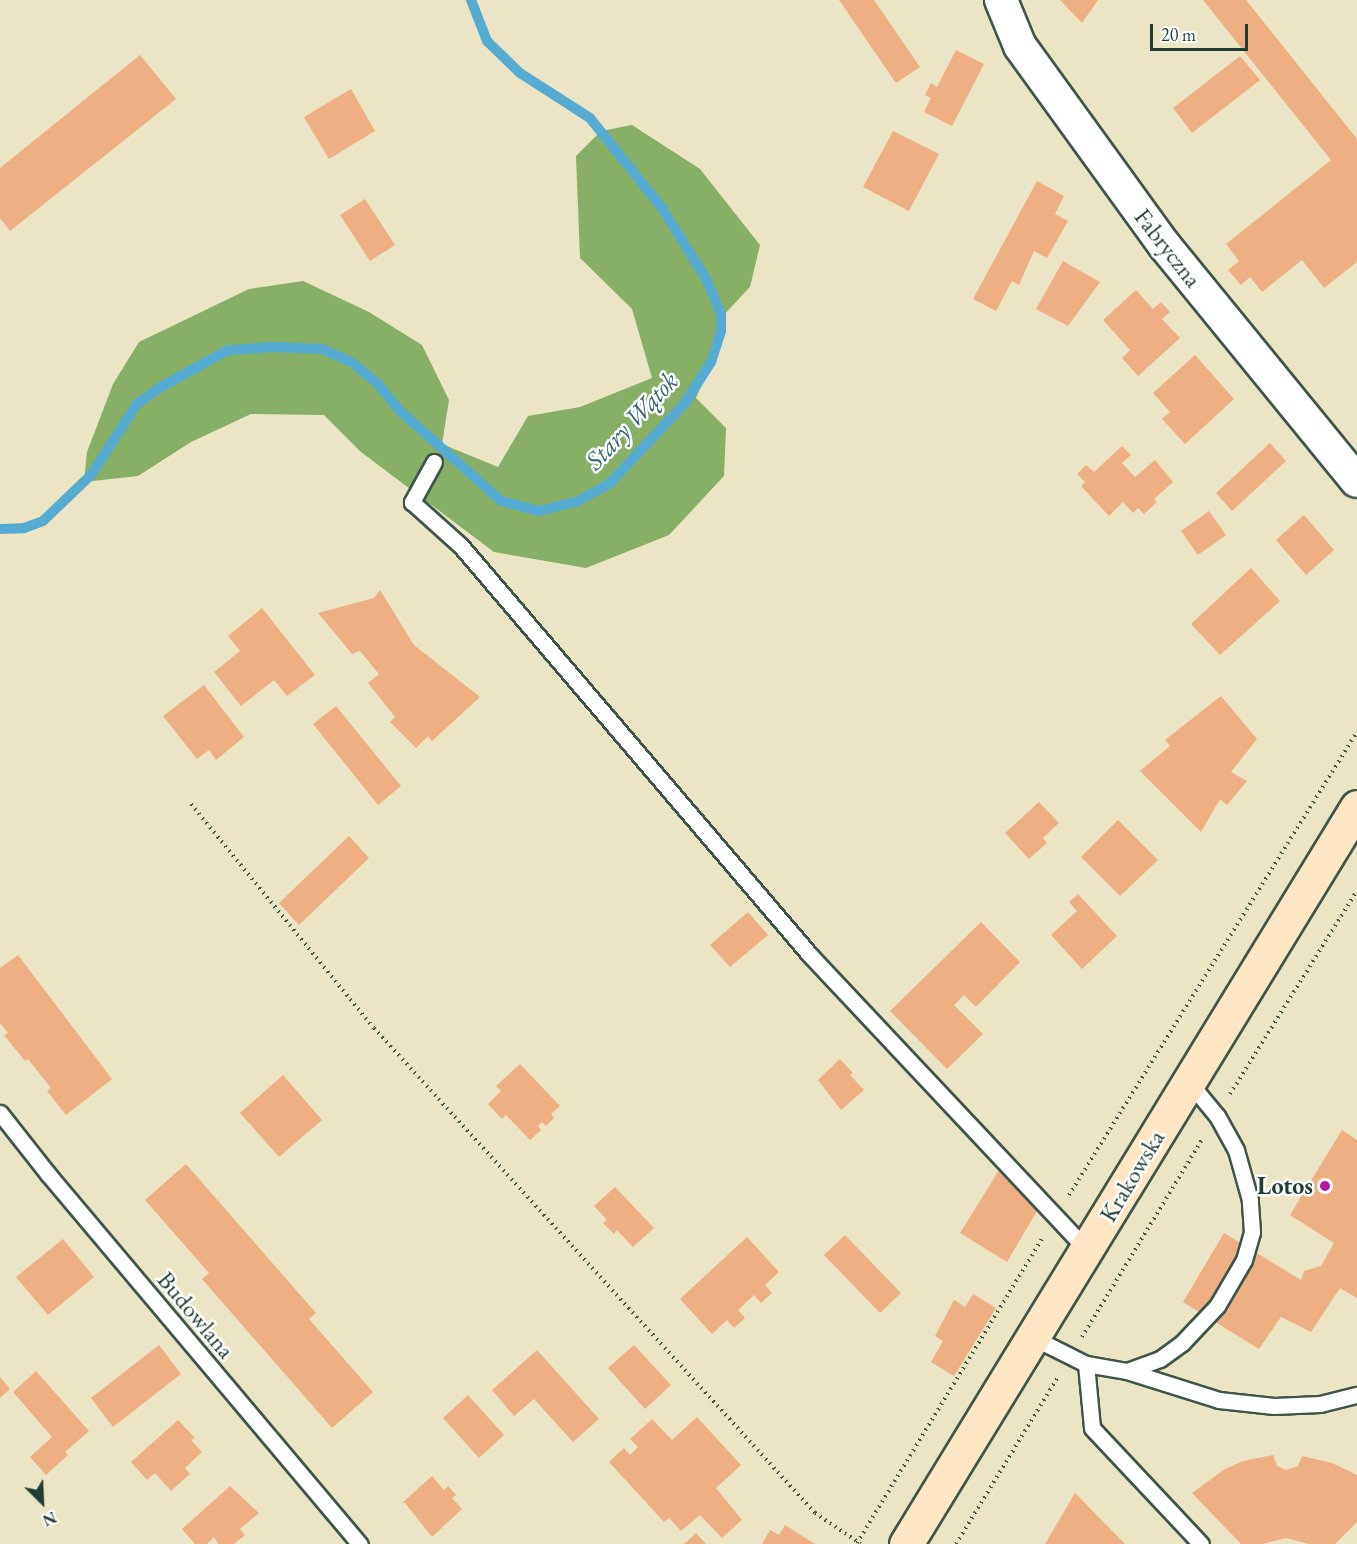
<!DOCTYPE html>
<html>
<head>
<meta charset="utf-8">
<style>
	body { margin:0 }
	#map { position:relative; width:1357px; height:1544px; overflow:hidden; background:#ebe5c5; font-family:"EB Garamond",serif }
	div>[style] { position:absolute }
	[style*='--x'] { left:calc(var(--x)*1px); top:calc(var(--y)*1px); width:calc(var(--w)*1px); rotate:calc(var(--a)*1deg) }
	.forest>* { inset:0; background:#87b066 }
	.stream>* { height:10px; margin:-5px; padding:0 5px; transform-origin:5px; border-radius:5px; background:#56abd2 }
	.building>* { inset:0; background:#eeb082 }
	.path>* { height:4px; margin-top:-2px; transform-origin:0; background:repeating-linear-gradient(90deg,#3e564a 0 1.5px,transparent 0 6px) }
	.roads { filter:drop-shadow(2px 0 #3e564a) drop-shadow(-2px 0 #3e564a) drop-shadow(0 2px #3e564a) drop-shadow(0 -2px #3e564a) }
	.lane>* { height:15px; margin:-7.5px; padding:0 7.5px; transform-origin:7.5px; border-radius:7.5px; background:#fff }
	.street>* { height:32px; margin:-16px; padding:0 16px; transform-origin:16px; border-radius:16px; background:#fff }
	.secondary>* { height:33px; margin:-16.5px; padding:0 16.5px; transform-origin:16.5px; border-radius:16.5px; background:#fce6c4 }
	.dots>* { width:16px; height:16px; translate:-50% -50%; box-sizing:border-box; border:3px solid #fff; border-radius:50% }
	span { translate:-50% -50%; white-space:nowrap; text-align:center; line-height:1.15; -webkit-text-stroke:5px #fff; paint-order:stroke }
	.street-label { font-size:24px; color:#1f3d34 }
	.poi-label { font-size:24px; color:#1f3d34; font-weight:700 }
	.right { translate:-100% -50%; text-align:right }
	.water-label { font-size:26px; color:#32646b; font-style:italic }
	.north { position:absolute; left:12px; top:1472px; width:60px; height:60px; -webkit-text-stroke:4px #fff; paint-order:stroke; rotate:156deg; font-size:16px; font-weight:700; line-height:24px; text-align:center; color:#1f3d34 }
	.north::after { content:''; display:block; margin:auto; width:21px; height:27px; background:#1f3d34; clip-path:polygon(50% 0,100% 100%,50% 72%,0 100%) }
	.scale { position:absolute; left:1150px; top:24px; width:98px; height:27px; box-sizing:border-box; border:3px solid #1f3d34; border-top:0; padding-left:8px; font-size:18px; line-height:21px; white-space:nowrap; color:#1f3d34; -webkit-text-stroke:4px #fff; paint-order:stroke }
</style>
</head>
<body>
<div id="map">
	<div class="forest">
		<div style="clip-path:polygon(632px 125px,700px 169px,760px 245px,750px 287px,720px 319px,724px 331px,696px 398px,726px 428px,724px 476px,669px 535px,586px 568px,494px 552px,361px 452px,324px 415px,251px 414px,191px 442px,138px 476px,84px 482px,87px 452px,113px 384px,139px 342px,249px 289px,303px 281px,369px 312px,422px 345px,449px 400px,442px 444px,498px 467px,528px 416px,580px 407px,652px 378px,632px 309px,580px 258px,576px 156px,601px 131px)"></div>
	</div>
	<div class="stream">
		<div style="--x:0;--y:529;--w:24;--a:-2"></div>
		<div style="--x:24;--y:528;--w:20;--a:-20"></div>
		<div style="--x:43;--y:521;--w:66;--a:-43.8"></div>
		<div style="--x:91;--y:475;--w:85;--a:-57.1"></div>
		<div style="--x:137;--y:404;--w:27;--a:-36"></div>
		<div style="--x:159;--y:388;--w:79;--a:-28.8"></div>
		<div style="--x:228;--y:350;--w:46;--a:-3.7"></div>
		<div style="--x:274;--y:347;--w:48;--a:2.4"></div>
		<div style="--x:322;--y:349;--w:34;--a:24"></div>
		<div style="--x:353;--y:363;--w:33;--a:40"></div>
		<div style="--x:378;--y:384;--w:33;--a:51"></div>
		<div style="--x:399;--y:410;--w:137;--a:41.7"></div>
		<div style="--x:501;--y:501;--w:39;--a:15"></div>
		<div style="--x:539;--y:511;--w:40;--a:-14.4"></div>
		<div style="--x:578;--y:501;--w:37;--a:-29"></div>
		<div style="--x:610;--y:483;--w:110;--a:-46.8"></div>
		<div style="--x:685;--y:403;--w:49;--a:-57.6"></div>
		<div style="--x:711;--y:362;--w:33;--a:-72"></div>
		<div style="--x:721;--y:331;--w:17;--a:-90"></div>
		<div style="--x:721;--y:314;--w:38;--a:-113"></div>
		<div style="--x:706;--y:279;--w:84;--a:-121.8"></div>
		<div style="--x:662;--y:208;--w:115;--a:-128.7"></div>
		<div style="--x:590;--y:118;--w:83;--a:-147.3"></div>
		<div style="--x:520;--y:73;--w:46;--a:-135.9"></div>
		<div style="--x:487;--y:41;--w:44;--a:-111.3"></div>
	</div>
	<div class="building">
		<div style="clip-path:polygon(839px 0,874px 0,920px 67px,896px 83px)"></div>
		<div style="clip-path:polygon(1060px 0,1098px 0,1082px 23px)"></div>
		<div style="clip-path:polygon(1203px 0,1246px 0,1357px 139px,1357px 262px,1324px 288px,1302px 260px,1262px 292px,1250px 277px,1241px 285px,1228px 270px,1239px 261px,1226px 244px,1331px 160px)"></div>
		<div style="clip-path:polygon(956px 50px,984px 64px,952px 126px,924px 112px,931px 98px,925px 95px,931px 83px,937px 87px)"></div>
		<div style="clip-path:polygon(140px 55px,176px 99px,10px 231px,0 218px,0 168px)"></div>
		<div style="clip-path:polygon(1240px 56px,1260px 80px,1192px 133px,1173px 108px)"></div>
		<div style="clip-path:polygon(351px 89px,375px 131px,329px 159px,304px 117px)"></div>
		<div style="clip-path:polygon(893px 131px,939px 154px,909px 211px,863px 187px)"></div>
		<div style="clip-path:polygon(1037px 181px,1064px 196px,1055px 214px,1068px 221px,1047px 258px,1034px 251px,1019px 285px,1012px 281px,996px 311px,973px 299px)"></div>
		<div style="clip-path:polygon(365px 199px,395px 245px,370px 261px,340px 215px)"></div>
		<div style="clip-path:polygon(1063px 261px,1100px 282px,1068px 326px,1036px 309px)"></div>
		<div style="clip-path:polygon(1136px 290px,1153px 309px,1161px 302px,1170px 312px,1162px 319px,1180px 338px,1138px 376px,1122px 358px,1130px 350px,1103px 320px)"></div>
		<div style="clip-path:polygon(1195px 355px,1234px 399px,1185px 444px,1162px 419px,1170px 412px,1153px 393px)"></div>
		<div style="clip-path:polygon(1270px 443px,1286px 461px,1232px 511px,1216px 493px)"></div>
		<div style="clip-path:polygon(1122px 446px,1131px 455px,1122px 463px,1135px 477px,1155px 460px,1173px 482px,1154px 499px,1157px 502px,1144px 514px,1138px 508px,1133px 513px,1123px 502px,1109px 516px,1081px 486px,1085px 482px,1077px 474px,1086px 465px,1094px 472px)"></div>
		<div style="clip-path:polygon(1209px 511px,1226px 535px,1198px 555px,1181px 531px)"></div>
		<div style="clip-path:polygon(1304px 515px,1334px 550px,1306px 575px,1276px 540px)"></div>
		<div style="clip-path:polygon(1251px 568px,1280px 601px,1220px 655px,1191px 624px)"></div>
		<div style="clip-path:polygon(380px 590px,414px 645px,480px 697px,432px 741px,428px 736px,416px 748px,390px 722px,395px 717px,368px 683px,379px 674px,360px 651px,352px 654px,318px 613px,374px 598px)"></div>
		<div style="clip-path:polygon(262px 608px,315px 675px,287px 696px,274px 680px,241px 706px,214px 672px,240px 651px,228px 636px)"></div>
		<div style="clip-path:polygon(204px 685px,244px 737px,216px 760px,209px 750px,197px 759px,163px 716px)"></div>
		<div style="clip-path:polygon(1221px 696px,1257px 739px,1231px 772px,1247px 781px,1227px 805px,1220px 799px,1201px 832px,1140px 771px,1170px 746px,1165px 740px)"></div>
		<div style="clip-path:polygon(336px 706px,401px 786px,378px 805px,313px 724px)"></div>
		<div style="clip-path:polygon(1039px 802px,1059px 823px,1043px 838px,1047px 843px,1029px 859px,1005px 833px)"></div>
		<div style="clip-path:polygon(1118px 820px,1158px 860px,1120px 896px,1081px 857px)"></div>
		<div style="clip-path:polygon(349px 836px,369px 858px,299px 925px,279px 903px)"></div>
		<div style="clip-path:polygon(1078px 894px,1117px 936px,1082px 969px,1051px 935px,1077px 911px,1069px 902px)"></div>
		<div style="clip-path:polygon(748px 912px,768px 935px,730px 967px,710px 945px)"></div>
		<div style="clip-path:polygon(981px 922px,1020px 962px,976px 1007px,964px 995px,954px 1005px,983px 1034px,947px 1069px,890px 1011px)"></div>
		<div style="clip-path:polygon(18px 955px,112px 1079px,66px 1115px,47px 1091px,51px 1088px,28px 1059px,25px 1061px,4px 1035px,8px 1033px,0 1023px,0 968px)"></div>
		<div style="clip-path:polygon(840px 1059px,853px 1073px,850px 1075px,864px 1090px,841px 1110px,818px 1080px)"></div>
		<div style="clip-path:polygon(520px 1064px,560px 1106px,551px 1114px,554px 1118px,546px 1126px,542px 1122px,538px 1126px,541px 1130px,530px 1140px,506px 1115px,502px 1119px,488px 1104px,501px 1091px,496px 1086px)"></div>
		<div style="clip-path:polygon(283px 1075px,322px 1120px,279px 1157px,240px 1113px)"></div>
		<div style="clip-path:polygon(1342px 1130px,1357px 1140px,1357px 1298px,1340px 1288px,1311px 1332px,1281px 1317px,1259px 1349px,1183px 1302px,1224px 1233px,1301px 1280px,1304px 1271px,1321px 1266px,1334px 1243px,1290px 1215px)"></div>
		<div style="clip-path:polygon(186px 1164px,316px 1313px,309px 1319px,373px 1392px,332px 1428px,202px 1279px,209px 1273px,145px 1200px)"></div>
		<div style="clip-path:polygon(1001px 1167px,1040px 1206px,1007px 1262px,960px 1233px)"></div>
		<div style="clip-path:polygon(615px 1187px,654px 1228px,633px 1247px,617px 1230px,614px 1234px,603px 1223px,607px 1220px,594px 1206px)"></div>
		<div style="clip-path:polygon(845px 1235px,901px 1293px,880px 1313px,824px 1255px)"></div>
		<div style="clip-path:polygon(747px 1237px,779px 1272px,765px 1285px,772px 1293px,761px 1303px,754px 1295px,738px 1310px,745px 1318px,734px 1328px,727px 1320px,712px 1334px,680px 1299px)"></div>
		<div style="clip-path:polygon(63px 1239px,94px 1277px,48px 1315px,16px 1277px)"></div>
		<div style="clip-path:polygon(973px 1294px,996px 1308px,954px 1376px,931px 1362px,943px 1341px,935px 1336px,954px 1300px,965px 1307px)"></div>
		<div style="clip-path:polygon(159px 1345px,181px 1374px,113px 1427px,91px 1398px)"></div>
		<div style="clip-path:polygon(634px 1345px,671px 1385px,645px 1409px,608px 1368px)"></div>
		<div style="clip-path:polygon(537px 1350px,599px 1419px,573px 1442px,534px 1399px,514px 1416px,492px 1390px)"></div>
		<div style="clip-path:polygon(36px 1371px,89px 1431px,65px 1452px,68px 1455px,46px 1475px,30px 1457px,52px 1437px,13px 1392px)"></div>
		<div style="clip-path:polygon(0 1377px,10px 1389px,0 1398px)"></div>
		<div style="clip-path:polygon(468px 1395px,504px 1435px,479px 1458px,443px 1418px)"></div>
		<div style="clip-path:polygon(697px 1417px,741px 1465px,716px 1488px,742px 1520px,722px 1538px,700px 1515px,681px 1531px,669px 1518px,664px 1522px,609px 1462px,624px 1448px,630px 1455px,638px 1447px,630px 1439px,652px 1419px,672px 1440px)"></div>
		<div style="clip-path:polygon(178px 1420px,195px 1438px,191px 1440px,202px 1452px,185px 1468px,190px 1474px,171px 1491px,155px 1473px,147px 1480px,131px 1462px)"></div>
		<div style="clip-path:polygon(1273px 1455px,1277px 1466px,1286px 1470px,1298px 1466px,1302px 1456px,1332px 1463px,1357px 1475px,1357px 1522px,1335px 1544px,1309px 1544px,1286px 1538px,1262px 1544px,1241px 1544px,1192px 1493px,1225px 1469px,1243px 1461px)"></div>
		<div style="clip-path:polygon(432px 1476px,444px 1490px,448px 1486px,456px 1495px,452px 1498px,462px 1509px,432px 1537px,405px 1503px,402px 1503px)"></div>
		<div style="clip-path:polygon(230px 1486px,259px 1513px,240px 1529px,245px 1535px,234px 1544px,218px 1544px,214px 1537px,207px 1544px,195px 1544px,182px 1529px)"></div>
		<div style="clip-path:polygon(1075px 1493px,1125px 1544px,1045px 1544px)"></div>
		<div style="clip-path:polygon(785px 1525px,815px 1544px,762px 1544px,770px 1530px,779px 1535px)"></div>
		<div style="clip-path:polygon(696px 1533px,706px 1544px,684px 1544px)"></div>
	</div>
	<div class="path">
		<div style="--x:191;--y:804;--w:289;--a:50.8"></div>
		<div style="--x:374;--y:1028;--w:656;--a:47.72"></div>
		<div style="--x:815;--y:1513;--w:55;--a:34"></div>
		<div style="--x:1230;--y:1094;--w:239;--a:-58"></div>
		<div style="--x:1069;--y:1195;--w:545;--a:-58.12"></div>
		<div style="--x:1082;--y:1337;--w:233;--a:-58.7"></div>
		<div style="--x:857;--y:1543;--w:358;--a:-58.7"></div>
		<div style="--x:956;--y:1544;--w:196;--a:-58.6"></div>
	</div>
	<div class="roads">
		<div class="lane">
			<div style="--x:434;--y:462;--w:46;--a:118.8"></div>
			<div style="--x:412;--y:502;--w:66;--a:41.9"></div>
			<div style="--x:461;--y:546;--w:538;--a:49.53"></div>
			<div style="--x:810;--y:955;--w:403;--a:46.8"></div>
			<div style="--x:0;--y:1113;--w:78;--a:51.8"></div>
			<div style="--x:48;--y:1174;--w:484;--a:49.9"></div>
			<div style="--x:1032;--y:1337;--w:60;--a:26.6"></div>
			<div style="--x:1086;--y:1364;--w:42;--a:9.7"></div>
			<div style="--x:1127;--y:1371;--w:96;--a:17.5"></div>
			<div style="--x:1219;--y:1400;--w:55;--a:6.2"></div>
			<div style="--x:1274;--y:1406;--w:46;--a:-2.5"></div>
			<div style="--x:1320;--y:1404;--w:38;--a:-14"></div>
			<div style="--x:1086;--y:1364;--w:64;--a:84.6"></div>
			<div style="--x:1092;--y:1428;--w:159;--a:46.8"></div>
			<div style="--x:1127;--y:1371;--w:35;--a:-20"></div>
			<div style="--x:1160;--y:1359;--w:27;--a:-36"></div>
			<div style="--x:1182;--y:1343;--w:51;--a:-46.6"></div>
			<div style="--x:1217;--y:1306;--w:53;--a:-59.6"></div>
			<div style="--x:1244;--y:1260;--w:29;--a:-74"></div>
			<div style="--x:1252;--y:1232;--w:32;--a:-94"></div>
			<div style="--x:1250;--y:1200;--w:52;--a:-105.6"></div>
			<div style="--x:1236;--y:1150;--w:39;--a:-119"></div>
			<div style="--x:1217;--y:1116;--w:44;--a:-129.5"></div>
		</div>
		<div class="street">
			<div style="--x:1001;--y:0;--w:50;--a:67.6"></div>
			<div style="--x:1020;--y:46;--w:247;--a:54.1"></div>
			<div style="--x:1165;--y:246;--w:303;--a:50.8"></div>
		</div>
		<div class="secondary">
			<div style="--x:906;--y:1544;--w:864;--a:-58.54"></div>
		</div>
	</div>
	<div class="dots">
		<div style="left:1325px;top:1186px;background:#b5179e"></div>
	</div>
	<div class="street-label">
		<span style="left:1168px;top:248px;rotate:52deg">Fabryczna</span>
		<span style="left:1132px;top:1176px;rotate:-59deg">Krakowska</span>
		<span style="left:196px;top:1315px;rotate:50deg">Budowlana</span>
	</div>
	<div class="poi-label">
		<span class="right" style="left:1313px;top:1186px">Lotos</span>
	</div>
	<div class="water-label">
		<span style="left:632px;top:421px;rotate:-47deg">Stary Wątok</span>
	</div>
	<div class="north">N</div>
	<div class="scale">20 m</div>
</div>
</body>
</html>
